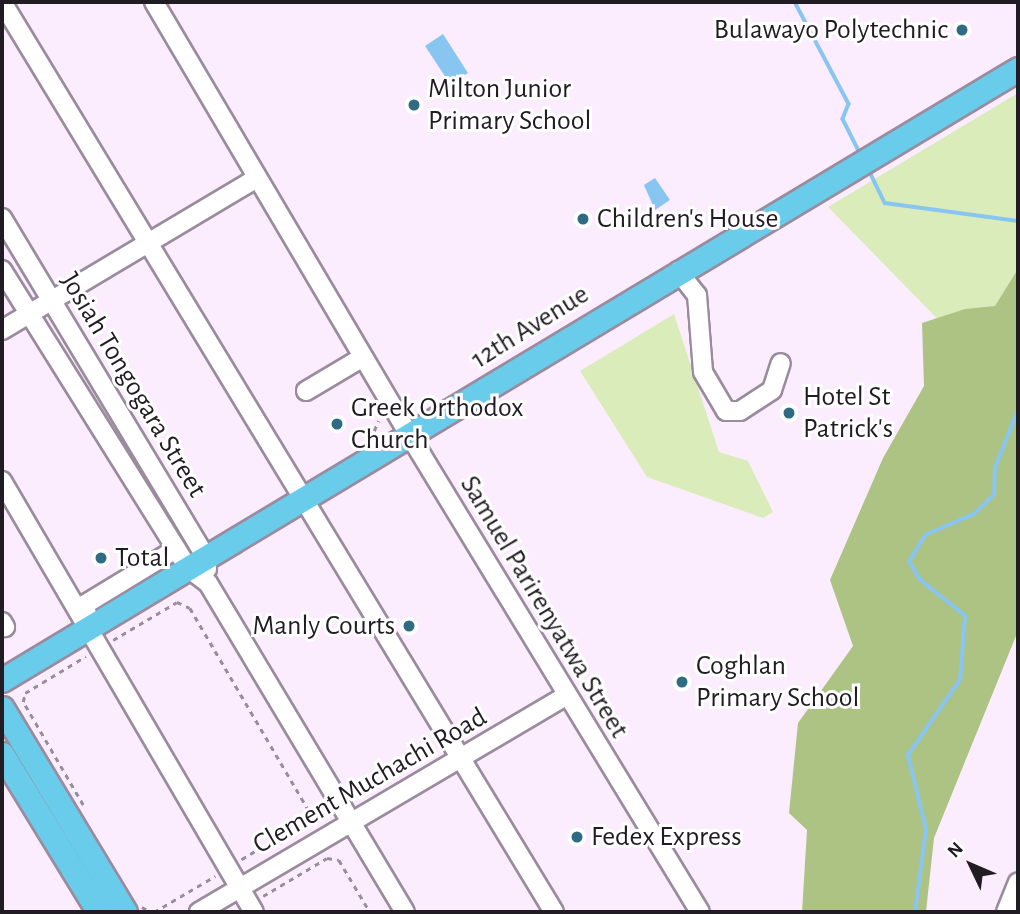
<!DOCTYPE html>
<html>
<head>
<meta charset="utf-8">
<style>
	body { margin:0 }
	#map { position:relative; width:1020px; height:914px; overflow:hidden; background:#fbedfe; font-family:"Alegreya Sans",sans-serif }
	div>[style] { position:absolute }
	[style*='--x'] { left:calc(var(--x)*1px); top:calc(var(--y)*1px); width:calc(var(--w)*1px); rotate:calc(var(--a)*1deg) }
	.green>* { inset:0; background:#daecba }
	.forest>* { inset:0; background:#adc384 }
	.water>* { inset:0; background:#88c5f1 }
	.stream>* { height:3.5px; margin:-1.75px; padding:0 1.75px; transform-origin:1.75px; border-radius:1.75px; background:#88c5f1 }
	.path>* { height:2.5px; margin-top:-1.25px; transform-origin:0; background:repeating-linear-gradient(90deg,#988e9b 0 5px,transparent 0 10px) }
	.roads { filter:drop-shadow(2px 0 #9a8b9e) drop-shadow(-2px 0 #9a8b9e) drop-shadow(0 2px #9a8b9e) drop-shadow(0 -2px #9a8b9e) }
	.minor>* { height:18px; margin:-9px; padding:0 9px; transform-origin:9px; border-radius:9px; background:#fff }
	.major>* { height:23px; margin:-11.5px; padding:0 11.5px; transform-origin:11.5px; border-radius:11.5px; background:#69cceb }
	.dots>* { width:19px; height:19px; translate:-50% -50%; box-sizing:border-box; border:4px solid #fff; border-radius:50% }
	span { translate:-50% -50%; white-space:nowrap; text-align:center; line-height:1.15; -webkit-text-stroke:6px #fff; paint-order:stroke }
	.poi-label { font-size:28px; color:#211c23 }
	.right { translate:-100% -50%; text-align:right }
	.left { translate:0 -50%; text-align:left }
	.street-label { font-size:28px; color:#211c23 }
	.frame { position:absolute; inset:0; border:4px solid #211c23; pointer-events:none }
	.north { position:absolute; left:936px; top:830px; width:70px; height:70px; -webkit-text-stroke:5px #fff; paint-order:stroke; rotate:314deg; font-size:19px; font-weight:700; line-height:28px; text-align:center; color:#211c23 }
	.north::after { content:''; display:block; margin:auto; width:24px; height:32px; background:#211c23; clip-path:polygon(50% 0,100% 100%,50% 72%,0 100%) }
</style>
</head>
<body>
<div id="map">
	<div class="green">
		<div style="clip-path:polygon(1018px 93px,1018px 386px,964px 346px,828px 207px)"></div>
		<div style="clip-path:polygon(674px 314px,719px 452px,748px 461px,773px 512px,763px 518px,647px 477px,580px 371px)"></div>
	</div>
	<div class="forest">
		<div style="clip-path:polygon(1018px 269px,1018px 631px,934px 838px,926px 912px,802px 912px,807px 830px,789px 813px,798px 723px,853px 646px,830px 580px,883px 458px,924px 386px,922px 323px,965px 309px,995px 306px)"></div>
	</div>
	<div class="water">
		<div style="clip-path:polygon(443px 34px,468px 73px,450px 84px,425px 46px)"></div>
		<div style="clip-path:polygon(655px 178px,670px 200px,655px 210px,644px 185px)"></div>
	</div>
	<div class="stream">
		<div style="--x:795;--y:2;--w:115;--a:62.1"></div>
		<div style="--x:849;--y:104;--w:16;--a:112"></div>
		<div style="--x:843;--y:119;--w:40;--a:63.4"></div>
		<div style="--x:868;--y:168;--w:39;--a:64"></div>
		<div style="--x:885;--y:203;--w:134;--a:7.7"></div>
		<div style="--x:915;--y:912;--w:83;--a:-82.4"></div>
		<div style="--x:926;--y:830;--w:77;--a:-103.5"></div>
		<div style="--x:908;--y:755;--w:91;--a:-55.3"></div>
		<div style="--x:960;--y:680;--w:64;--a:-85.5"></div>
		<div style="--x:965;--y:616;--w:58;--a:-141.3"></div>
		<div style="--x:920;--y:580;--w:21;--a:-121"></div>
		<div style="--x:909;--y:562;--w:31;--a:-59"></div>
		<div style="--x:925;--y:535;--w:53;--a:-23.2"></div>
		<div style="--x:974;--y:514;--w:28;--a:-44"></div>
		<div style="--x:994;--y:495;--w:27;--a:-88"></div>
		<div style="--x:995;--y:468;--w:62;--a:-68.4"></div>
	</div>
	<div class="path">
		<div style="--x:374;--y:431;--w:11;--a:-68"></div>
		<div style="--x:113;--y:640;--w:74;--a:-30.7"></div>
		<div style="--x:177;--y:602;--w:14;--a:25"></div>
		<div style="--x:190;--y:608;--w:235;--a:59.6"></div>
		<div style="--x:309;--y:811;--w:10;--a:107"></div>
		<div style="--x:306;--y:821;--w:76;--a:149"></div>
		<div style="--x:83;--y:805;--w:119;--a:-120.2"></div>
		<div style="--x:23;--y:702;--w:9;--a:-77"></div>
		<div style="--x:25;--y:693;--w:71;--a:-31.2"></div>
		<div style="--x:263;--y:896;--w:74;--a:-30.7"></div>
		<div style="--x:327;--y:858;--w:12;--a:9"></div>
		<div style="--x:339;--y:860;--w:61;--a:59.2"></div>
		<div style="--x:142;--y:907;--w:10;--a:29"></div>
		<div style="--x:154;--y:912;--w:71;--a:-30.5"></div>
	</div>
	<div class="roads">
		<div class="minor">
			<div style="--x:2;--y:2;--w:1064;--a:58.76"></div>
			<div style="--x:154;--y:2;--w:504;--a:59.47"></div>
			<div style="--x:410;--y:436;--w:557;--a:58.65"></div>
			<div style="--x:2;--y:218;--w:396;--a:59"></div>
			<div style="--x:206;--y:557;--w:12;--a:85"></div>
			<div style="--x:2;--y:270;--w:351;--a:58"></div>
			<div style="--x:188;--y:568;--w:25;--a:37"></div>
			<div style="--x:208;--y:583;--w:383;--a:59.1"></div>
			<div style="--x:678;--y:271;--w:31;--a:52"></div>
			<div style="--x:697;--y:295;--w:77;--a:85.5"></div>
			<div style="--x:703;--y:372;--w:45;--a:59.5"></div>
			<div style="--x:726;--y:411;--w:14;--a:0"></div>
			<div style="--x:740;--y:411;--w:38;--a:-33"></div>
			<div style="--x:772;--y:390;--w:28;--a:-72"></div>
			<div style="--x:2;--y:330;--w:297;--a:-30.8"></div>
			<div style="--x:306;--y:391;--w:66;--a:-30.8"></div>
			<div style="--x:2;--y:481;--w:499;--a:59.7"></div>
			<div style="--x:2;--y:622;--w:6;--a:59"></div>
			<div style="--x:90;--y:623;--w:19;--a:-108"></div>
			<div style="--x:84;--y:605;--w:108;--a:-31.3"></div>
			<div style="--x:199;--y:912;--w:427;--a:-30.5"></div>
			<div style="--x:1006;--y:912;--w:32;--a:-68"></div>
		</div>
		<div class="major">
			<div style="--x:2;--y:680;--w:1186;--a:-31.02"></div>
			<div style="--x:2;--y:708;--w:238;--a:58.9"></div>
			<div style="--x:2;--y:754;--w:185;--a:58.5"></div>
		</div>
	</div>
	<div class="dots">
		<div style="left:962px;top:30px;background:#2f6b82"></div>
		<div style="left:414px;top:105px;background:#2f6b82"></div>
		<div style="left:583px;top:219px;background:#2f6b82"></div>
		<div style="left:789px;top:413px;background:#2f6b82"></div>
		<div style="left:337px;top:424px;background:#2f6b82"></div>
		<div style="left:101px;top:558px;background:#2f6b82"></div>
		<div style="left:409px;top:626px;background:#2f6b82"></div>
		<div style="left:682px;top:682px;background:#2f6b82"></div>
		<div style="left:577px;top:837px;background:#2f6b82"></div>
	</div>
	<div class="poi-label">
		<span class="right" style="left:948px;top:30px">Bulawayo Polytechnic</span>
		<span class="left" style="left:428px;top:105px">Milton Junior<br>Primary School</span>
		<span class="left" style="left:597px;top:219px">Children's House</span>
		<span class="left" style="left:803px;top:413px">Hotel St<br>Patrick's</span>
		<span class="left" style="left:351px;top:424px">Greek Orthodox<br>Church</span>
		<span class="left" style="left:115px;top:558px">Total</span>
		<span class="right" style="left:395px;top:626px">Manly Courts</span>
		<span class="left" style="left:696px;top:682px">Coghlan<br>Primary School</span>
		<span class="left" style="left:591px;top:837px">Fedex Express</span>
	</div>
	<div class="street-label">
		<span style="left:530px;top:327px;rotate:-32deg">12th Avenue</span>
		<span style="left:133px;top:385px;rotate:59deg">Josiah Tongogara Street</span>
		<span style="left:544px;top:607px;rotate:59deg">Samuel Parirenyatwa Street</span>
		<span style="left:370px;top:781px;rotate:-30deg">Clement Muchachi Road</span>
	</div>
	<div class="frame"></div>
	<div class="north">N</div>
</div>
</body>
</html>
